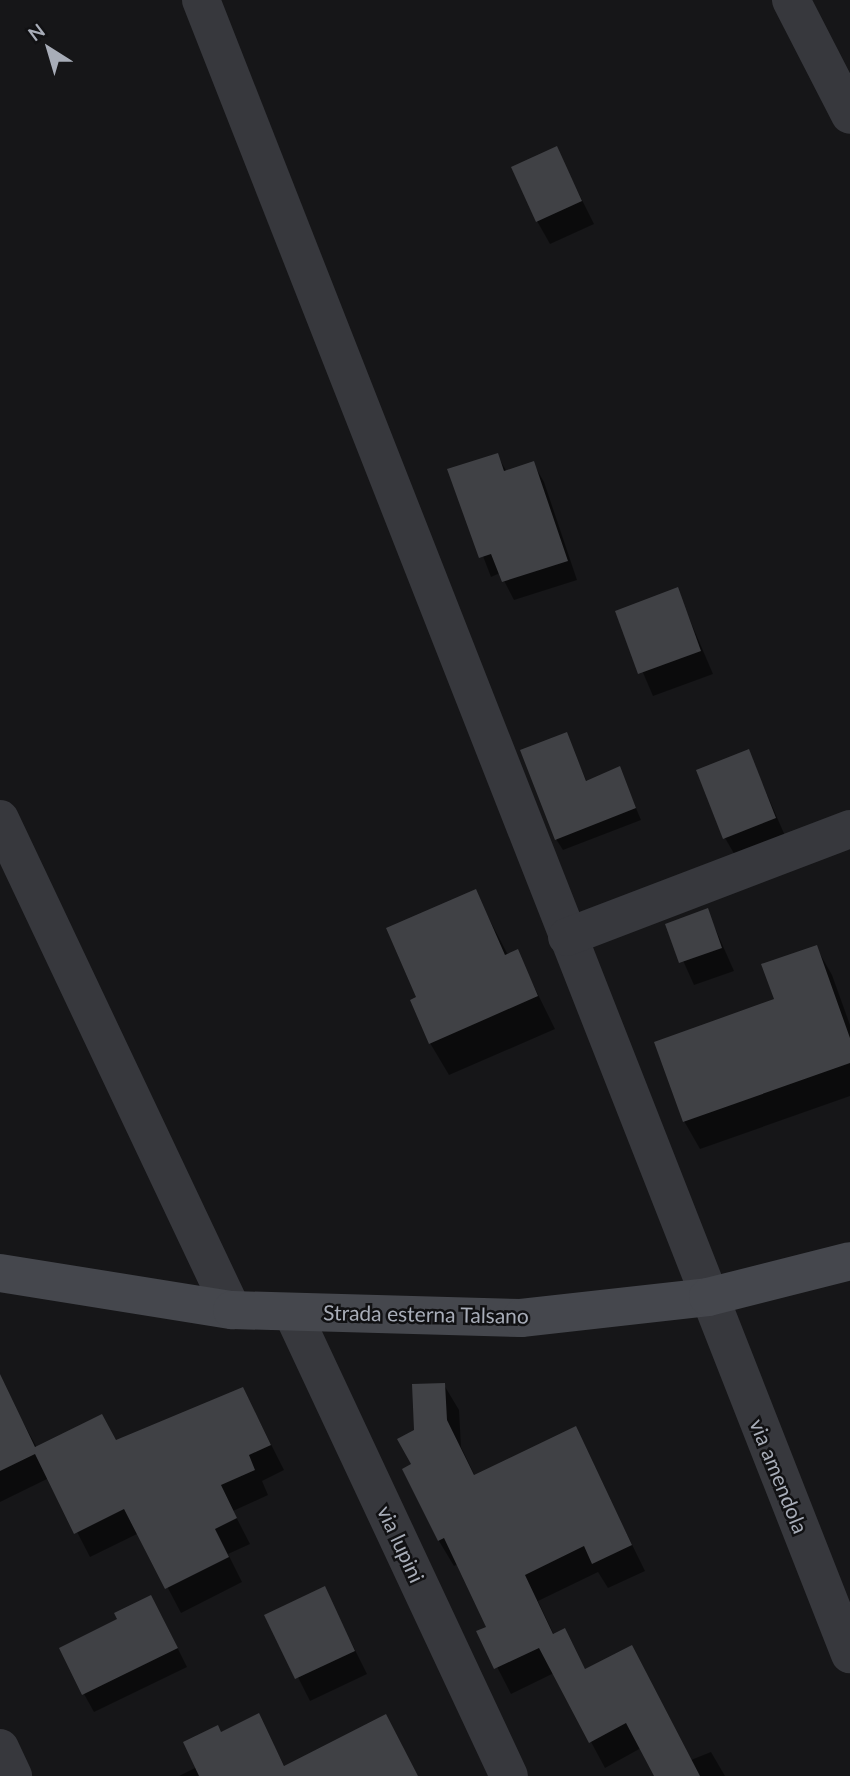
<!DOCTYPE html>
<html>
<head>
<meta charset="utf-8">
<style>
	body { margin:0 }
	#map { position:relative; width:850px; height:1776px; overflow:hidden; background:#161618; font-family:Lato,sans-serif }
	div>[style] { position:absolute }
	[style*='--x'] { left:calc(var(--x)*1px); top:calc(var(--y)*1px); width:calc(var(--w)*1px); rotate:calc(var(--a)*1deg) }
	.shadow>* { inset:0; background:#0007 }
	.building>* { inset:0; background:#404145 }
	.street>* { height:38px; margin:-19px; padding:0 19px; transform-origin:19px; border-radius:19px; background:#37383d }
	.secondary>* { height:38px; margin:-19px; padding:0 19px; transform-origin:19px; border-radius:19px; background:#45474d }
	span { translate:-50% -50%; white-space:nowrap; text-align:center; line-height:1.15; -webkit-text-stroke:5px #111113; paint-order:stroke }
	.street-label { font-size:21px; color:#a8adb8 }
	.north { position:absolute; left:14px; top:14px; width:70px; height:70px; -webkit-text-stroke:5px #111113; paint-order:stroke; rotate:323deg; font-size:19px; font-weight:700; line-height:28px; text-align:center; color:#a8adb8 }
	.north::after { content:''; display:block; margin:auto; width:24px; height:32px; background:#a8adb8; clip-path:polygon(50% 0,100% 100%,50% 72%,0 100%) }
</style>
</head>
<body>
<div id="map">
	<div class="shadow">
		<div style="clip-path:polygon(556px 148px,594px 224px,550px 244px,537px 221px)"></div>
		<div style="clip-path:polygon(497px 455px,507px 472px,533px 463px,544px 482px,577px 580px,514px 600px,500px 573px,491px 577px,450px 470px)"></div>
		<div style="clip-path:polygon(677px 590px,713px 674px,653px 696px,617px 612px)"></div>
		<div style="clip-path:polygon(566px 735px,587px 782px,619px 768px,641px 820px,563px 850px,556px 839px)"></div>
		<div style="clip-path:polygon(748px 751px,786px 838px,736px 857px,725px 838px)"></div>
		<div style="clip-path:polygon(475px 892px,508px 955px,517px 952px,555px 1029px,449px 1075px,430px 1043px,418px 998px)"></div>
		<div style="clip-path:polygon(707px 910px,734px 971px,694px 985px,667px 925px)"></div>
		<div style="clip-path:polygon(816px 947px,832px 975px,850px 1025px,850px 1096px,700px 1149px,684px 1121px)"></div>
		<div style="clip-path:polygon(444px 1385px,459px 1410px,461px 1447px,475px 1476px,575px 1429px,645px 1571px,608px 1588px,598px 1572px,538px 1601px,554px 1635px,564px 1631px,586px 1671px,691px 1760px,711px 1752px,725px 1776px,656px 1776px,641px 1748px,605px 1768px,554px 1673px,511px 1694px,479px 1632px,488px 1628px,458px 1564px,454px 1566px,439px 1541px,405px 1469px,413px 1465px,416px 1431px)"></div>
		<div style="clip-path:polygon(4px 1387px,37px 1448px,117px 1442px,243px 1389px,284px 1470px,262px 1481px,268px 1495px,233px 1511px,250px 1544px,228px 1554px,242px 1582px,181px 1613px,139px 1533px,90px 1557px,49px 1478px,0 1502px,0 1389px)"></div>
		<div style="clip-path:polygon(324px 1588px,367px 1674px,310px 1701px,267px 1616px)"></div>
		<div style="clip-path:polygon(161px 1615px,187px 1667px,94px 1712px,84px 1694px)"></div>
		<div style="clip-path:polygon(258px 1716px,285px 1767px,417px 1776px,179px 1776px,197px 1767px,221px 1734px)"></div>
	</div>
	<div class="building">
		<div style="clip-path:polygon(557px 146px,582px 201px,536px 222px,511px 167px)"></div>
		<div style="clip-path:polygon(498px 453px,504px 471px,534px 461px,568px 561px,502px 582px,491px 554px,479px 558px,447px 469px)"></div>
		<div style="clip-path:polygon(678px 587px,701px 651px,638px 674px,615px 611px)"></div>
		<div style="clip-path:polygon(567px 732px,586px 781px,620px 766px,636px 808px,555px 840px,520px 750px)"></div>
		<div style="clip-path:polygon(749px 749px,776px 818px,723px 839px,696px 770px)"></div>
		<div style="clip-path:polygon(476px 889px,505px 955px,518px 949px,538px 996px,429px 1044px,410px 1000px,416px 997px,386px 928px)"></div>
		<div style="clip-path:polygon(708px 908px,722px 948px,679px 963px,665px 924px)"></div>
		<div style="clip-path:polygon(817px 945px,850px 1038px,850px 1063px,683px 1122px,654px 1042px,774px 999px,761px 964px)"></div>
		<div style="clip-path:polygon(0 1374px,35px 1447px,102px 1414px,116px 1440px,243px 1387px,271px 1445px,249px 1455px,255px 1470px,221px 1485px,237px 1518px,215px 1529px,229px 1557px,165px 1589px,124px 1509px,74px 1534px,35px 1454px,0 1471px)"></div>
		<div style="clip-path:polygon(445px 1383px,447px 1420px,474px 1475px,576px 1426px,632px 1545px,592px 1564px,584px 1546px,525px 1575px,553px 1634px,565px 1628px,585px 1669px,632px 1645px,700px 1776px,654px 1776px,626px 1723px,589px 1743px,539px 1648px,494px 1669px,476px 1631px,486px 1627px,444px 1538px,438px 1541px,402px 1469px,411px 1464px,397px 1439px,414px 1430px,412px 1384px)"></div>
		<div style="clip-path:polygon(325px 1586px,355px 1651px,295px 1679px,264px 1615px)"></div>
		<div style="clip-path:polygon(151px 1595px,178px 1648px,82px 1695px,59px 1648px,117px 1619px,114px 1613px)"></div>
		<div style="clip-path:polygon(259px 1713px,284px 1766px,386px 1714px,418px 1776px,199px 1776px,183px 1742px,218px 1725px,221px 1732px)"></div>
	</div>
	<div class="street">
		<div style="--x:201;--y:0;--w:1777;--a:68.58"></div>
		<div style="--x:791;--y:0;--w:129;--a:62.8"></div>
		<div style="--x:0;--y:819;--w:543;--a:64.71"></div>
		<div style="--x:567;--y:937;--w:303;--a:-20.9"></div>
		<div style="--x:292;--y:1312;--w:512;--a:64.94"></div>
		<div style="--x:0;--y:1748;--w:31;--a:65"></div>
	</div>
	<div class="secondary">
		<div style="--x:0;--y:1273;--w:235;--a:9.1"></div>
		<div style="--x:232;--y:1310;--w:289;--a:1.6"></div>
		<div style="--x:521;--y:1318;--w:188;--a:-6.4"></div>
		<div style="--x:708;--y:1297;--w:146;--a:-14.2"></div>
	</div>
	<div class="street-label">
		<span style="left:426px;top:1314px;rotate:1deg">Strada esterna Talsano</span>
		<span style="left:779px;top:1476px;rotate:68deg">via amendola</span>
		<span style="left:401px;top:1544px;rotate:65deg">via lupini</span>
	</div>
	<div class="north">N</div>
</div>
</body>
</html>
